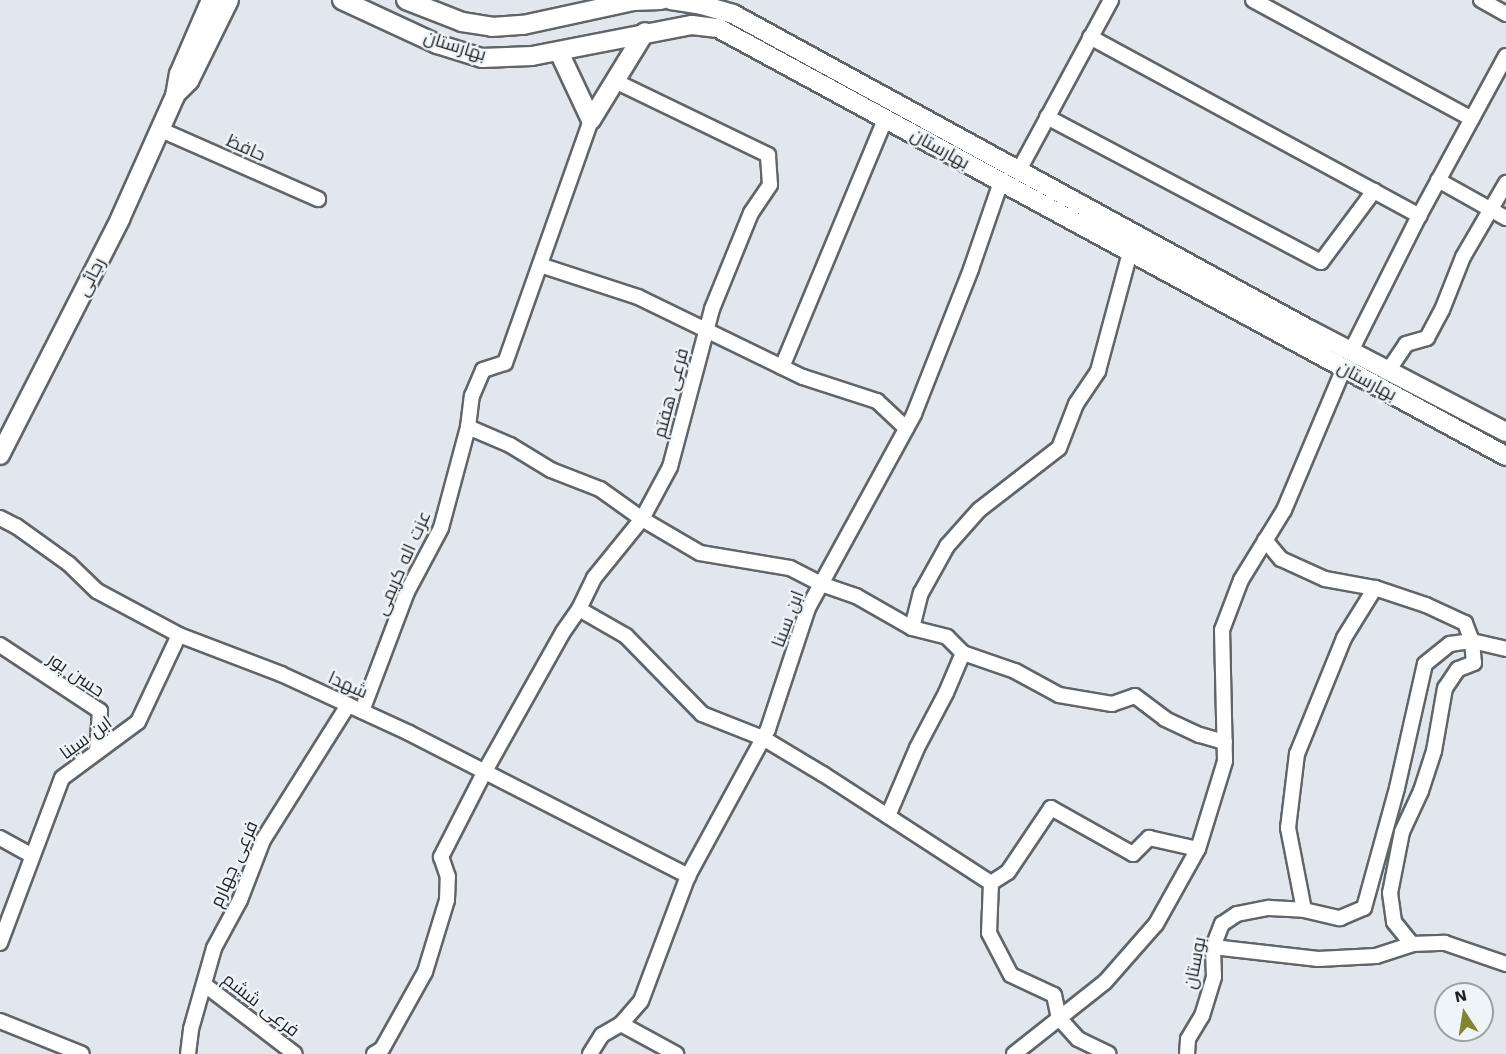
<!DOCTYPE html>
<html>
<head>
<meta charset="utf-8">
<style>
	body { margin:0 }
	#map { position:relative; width:1506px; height:1054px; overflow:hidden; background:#e1e7ec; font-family:"Work Sans",Cairo,sans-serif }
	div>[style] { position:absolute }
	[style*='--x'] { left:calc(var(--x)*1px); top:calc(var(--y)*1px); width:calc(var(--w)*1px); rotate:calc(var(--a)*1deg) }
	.roads { filter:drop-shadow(2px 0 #606569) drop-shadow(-2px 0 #606569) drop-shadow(0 2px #606569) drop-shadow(0 -2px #606569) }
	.minor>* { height:14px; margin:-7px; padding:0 7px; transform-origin:7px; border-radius:7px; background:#fff }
	.tertiary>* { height:18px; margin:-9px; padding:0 9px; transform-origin:9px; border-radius:9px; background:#fff }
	span { translate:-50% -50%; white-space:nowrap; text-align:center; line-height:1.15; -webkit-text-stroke:4.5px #eff4f9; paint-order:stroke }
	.street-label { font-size:18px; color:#1e2122 }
	.north { position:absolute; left:1434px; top:982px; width:60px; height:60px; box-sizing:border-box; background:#eff4f9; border:2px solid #9ba0a3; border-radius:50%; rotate:348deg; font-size:16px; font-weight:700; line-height:24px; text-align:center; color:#1e2122 }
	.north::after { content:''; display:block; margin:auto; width:21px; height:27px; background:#818530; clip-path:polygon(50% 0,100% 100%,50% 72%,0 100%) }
</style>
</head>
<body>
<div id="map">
	<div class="roads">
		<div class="minor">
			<div style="--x:1253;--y:0;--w:249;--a:28.5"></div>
			<div style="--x:1481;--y:0;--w:29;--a:29"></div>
			<div style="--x:1090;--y:37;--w:375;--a:28.5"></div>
			<div style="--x:1047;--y:117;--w:310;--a:27.9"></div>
			<div style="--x:1321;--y:262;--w:89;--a:-53.3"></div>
			<div style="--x:159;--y:129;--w:174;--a:23.8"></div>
			<div style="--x:1018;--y:172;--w:196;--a:-61.6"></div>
			<div style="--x:1438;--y:180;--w:78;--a:29.2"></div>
			<div style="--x:540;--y:265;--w:103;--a:18.1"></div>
			<div style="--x:638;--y:297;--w:183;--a:25.9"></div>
			<div style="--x:803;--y:377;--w:78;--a:18"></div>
			<div style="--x:877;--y:401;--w:40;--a:43"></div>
			<div style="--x:1351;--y:351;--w:151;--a:-63.3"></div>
			<div style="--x:1419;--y:216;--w:182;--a:-61.5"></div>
			<div style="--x:782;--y:367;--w:269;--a:-67.4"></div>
			<div style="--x:1388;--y:371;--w:32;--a:-56"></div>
			<div style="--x:1406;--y:344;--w:22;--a:-16"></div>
			<div style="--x:1427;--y:338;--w:32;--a:-62"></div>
			<div style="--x:1442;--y:310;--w:57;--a:-68.4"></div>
			<div style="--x:1463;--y:257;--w:86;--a:-59.8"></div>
			<div style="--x:468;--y:427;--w:46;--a:23.2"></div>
			<div style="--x:510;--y:445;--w:48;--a:31.4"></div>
			<div style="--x:551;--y:470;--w:53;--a:21.2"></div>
			<div style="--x:600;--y:489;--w:52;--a:35.5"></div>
			<div style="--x:642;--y:519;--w:67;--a:30.4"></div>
			<div style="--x:700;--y:553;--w:91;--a:9.5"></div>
			<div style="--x:790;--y:568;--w:35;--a:27"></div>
			<div style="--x:821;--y:584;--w:37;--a:19"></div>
			<div style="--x:856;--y:596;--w:64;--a:29.7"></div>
			<div style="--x:912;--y:628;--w:36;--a:14"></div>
			<div style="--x:947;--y:637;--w:23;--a:45"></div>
			<div style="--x:963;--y:653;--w:43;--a:113"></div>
			<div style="--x:946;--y:693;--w:62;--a:117.8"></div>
			<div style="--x:917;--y:748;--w:74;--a:113.1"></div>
			<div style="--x:0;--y:518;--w:18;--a:27"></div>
			<div style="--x:16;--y:526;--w:65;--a:35.6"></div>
			<div style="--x:69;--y:564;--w:39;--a:44"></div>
			<div style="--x:97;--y:591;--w:93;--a:28.2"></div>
			<div style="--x:179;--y:635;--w:109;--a:20.9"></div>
			<div style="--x:281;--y:674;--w:141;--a:24.7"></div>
			<div style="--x:409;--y:733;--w:314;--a:27.1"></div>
			<div style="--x:1265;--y:540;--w:25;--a:50"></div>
			<div style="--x:1281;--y:559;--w:48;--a:24.4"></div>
			<div style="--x:1325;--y:579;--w:51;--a:10.2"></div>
			<div style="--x:1375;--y:588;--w:54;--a:18.4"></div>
			<div style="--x:1426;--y:605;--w:43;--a:24.8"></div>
			<div style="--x:1465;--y:623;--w:19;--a:69"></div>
			<div style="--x:1472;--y:641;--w:35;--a:13"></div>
			<div style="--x:579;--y:609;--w:54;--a:29.9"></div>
			<div style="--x:626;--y:636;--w:109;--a:45.7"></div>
			<div style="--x:702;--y:714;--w:66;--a:21.5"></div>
			<div style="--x:763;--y:738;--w:70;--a:31"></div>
			<div style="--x:823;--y:774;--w:200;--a:33"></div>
			<div style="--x:991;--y:883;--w:50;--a:92.3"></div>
			<div style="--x:989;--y:933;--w:47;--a:62.4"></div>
			<div style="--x:1011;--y:975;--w:47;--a:24.9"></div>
			<div style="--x:1054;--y:995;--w:24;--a:78"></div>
			<div style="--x:1059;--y:1018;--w:28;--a:48"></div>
			<div style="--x:1078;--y:1039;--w:34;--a:26"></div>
			<div style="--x:912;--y:628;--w:36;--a:-76"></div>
			<div style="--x:921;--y:593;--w:54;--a:-61"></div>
			<div style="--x:947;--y:546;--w:48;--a:-48.4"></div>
			<div style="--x:979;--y:510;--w:101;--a:-37.8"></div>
			<div style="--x:1059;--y:448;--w:47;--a:-68.9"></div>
			<div style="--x:1076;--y:404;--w:40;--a:-56"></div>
			<div style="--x:1098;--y:371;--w:123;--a:-74.9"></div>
			<div style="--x:0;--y:645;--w:120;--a:33.4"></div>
			<div style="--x:100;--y:711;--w:41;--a:94.2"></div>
			<div style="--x:963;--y:653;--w:55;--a:19.1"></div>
			<div style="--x:1015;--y:671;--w:50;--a:28.6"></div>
			<div style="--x:1059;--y:695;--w:54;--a:9.6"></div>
			<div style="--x:1112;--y:704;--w:24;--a:-19"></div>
			<div style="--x:1135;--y:696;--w:38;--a:37"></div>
			<div style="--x:1165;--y:719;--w:38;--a:25"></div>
			<div style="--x:1200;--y:735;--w:26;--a:16"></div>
			<div style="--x:362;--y:711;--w:127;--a:-69.3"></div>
			<div style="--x:407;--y:592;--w:72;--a:-62"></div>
			<div style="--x:441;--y:528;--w:105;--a:-75"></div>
			<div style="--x:468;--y:427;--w:31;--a:-83"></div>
			<div style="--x:472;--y:396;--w:28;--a:-67"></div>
			<div style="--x:483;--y:370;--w:23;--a:-18"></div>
			<div style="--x:505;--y:363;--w:258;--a:-70.5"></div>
			<div style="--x:0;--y:838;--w:37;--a:29"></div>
			<div style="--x:991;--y:883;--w:20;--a:-33"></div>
			<div style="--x:1008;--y:872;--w:77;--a:-56.1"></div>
			<div style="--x:1051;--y:808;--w:94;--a:29.3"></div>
			<div style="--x:1133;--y:854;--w:23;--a:-45"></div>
			<div style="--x:1149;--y:838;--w:50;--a:12.7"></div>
			<div style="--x:1304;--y:910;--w:84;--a:-101"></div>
			<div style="--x:1288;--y:828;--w:75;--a:-83.1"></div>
			<div style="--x:1297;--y:754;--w:125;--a:-67.9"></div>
			<div style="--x:1344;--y:638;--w:59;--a:-58.2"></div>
			<div style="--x:0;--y:943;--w:176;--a:-69.4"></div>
			<div style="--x:62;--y:778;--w:94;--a:-36.4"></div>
			<div style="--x:138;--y:722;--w:96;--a:-64.8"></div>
			<div style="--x:1213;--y:947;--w:106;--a:6.5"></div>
			<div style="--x:1318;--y:959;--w:58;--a:-3"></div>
			<div style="--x:1376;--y:956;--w:38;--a:-18"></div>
			<div style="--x:1412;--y:944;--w:33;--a:-2"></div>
			<div style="--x:1445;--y:943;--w:65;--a:19"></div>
			<div style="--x:205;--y:985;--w:113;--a:37.5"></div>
			<div style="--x:0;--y:1021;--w:88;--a:21.9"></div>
			<div style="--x:621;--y:1024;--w:63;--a:28.6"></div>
			<div style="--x:188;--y:1054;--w:25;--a:-83"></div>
			<div style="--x:191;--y:1029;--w:84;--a:-74.1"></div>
			<div style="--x:214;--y:948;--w:55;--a:-61.6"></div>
			<div style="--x:240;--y:900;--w:64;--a:-69"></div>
			<div style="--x:263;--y:840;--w:160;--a:-57.8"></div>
			<div style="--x:374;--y:1054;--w:9;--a:-32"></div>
			<div style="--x:382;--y:1049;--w:88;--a:-60.8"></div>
			<div style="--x:425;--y:972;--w:75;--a:-73"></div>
			<div style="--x:447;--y:900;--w:23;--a:-88"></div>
			<div style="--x:448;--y:877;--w:21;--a:-109"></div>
			<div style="--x:441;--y:857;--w:97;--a:-62.9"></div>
			<div style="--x:485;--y:771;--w:159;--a:-60.7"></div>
			<div style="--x:563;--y:632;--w:28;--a:-55"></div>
			<div style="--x:579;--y:609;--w:34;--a:-64"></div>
			<div style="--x:594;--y:578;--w:76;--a:-50.9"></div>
			<div style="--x:642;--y:519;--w:59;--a:-61.7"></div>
			<div style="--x:670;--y:467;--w:163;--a:-75.1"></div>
			<div style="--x:712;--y:309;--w:104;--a:-67.9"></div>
			<div style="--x:751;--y:213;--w:34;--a:-56"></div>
			<div style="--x:770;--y:185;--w:30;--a:-94"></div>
			<div style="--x:768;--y:155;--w:170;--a:-154.2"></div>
			<div style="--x:590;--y:1054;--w:22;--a:-58"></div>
			<div style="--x:602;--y:1035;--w:22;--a:-30"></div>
			<div style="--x:621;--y:1024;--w:30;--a:-49"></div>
			<div style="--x:641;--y:1001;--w:134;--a:-69.4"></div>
			<div style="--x:688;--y:876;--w:167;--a:-61.4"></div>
			<div style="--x:768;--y:729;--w:127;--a:-71.7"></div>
			<div style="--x:808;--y:608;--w:221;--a:-61.3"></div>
			<div style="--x:914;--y:414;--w:156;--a:-68.5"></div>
			<div style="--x:971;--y:269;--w:92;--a:-71"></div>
			<div style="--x:1014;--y:1054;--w:116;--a:-38.4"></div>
			<div style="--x:1105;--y:982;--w:77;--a:-48.7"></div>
			<div style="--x:1156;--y:924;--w:86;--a:-60.8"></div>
			<div style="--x:1198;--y:849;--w:92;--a:-72.9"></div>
			<div style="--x:1225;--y:761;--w:131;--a:-91.3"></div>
			<div style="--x:1222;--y:630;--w:53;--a:-69.2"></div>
			<div style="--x:1241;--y:580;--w:82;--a:-58.4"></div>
			<div style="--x:1284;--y:510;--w:154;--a:-67.1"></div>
			<div style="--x:1187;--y:1054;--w:15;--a:-86"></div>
			<div style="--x:1188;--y:1039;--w:27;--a:-59"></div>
			<div style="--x:1202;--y:1016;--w:41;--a:-72.9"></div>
			<div style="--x:1214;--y:977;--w:30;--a:-92"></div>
			<div style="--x:1213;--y:947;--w:25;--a:-69"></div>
			<div style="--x:1222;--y:924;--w:18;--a:-34"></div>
			<div style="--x:1237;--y:914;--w:33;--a:-11"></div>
			<div style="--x:1269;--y:908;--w:35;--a:3"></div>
			<div style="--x:1304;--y:910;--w:37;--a:13"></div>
			<div style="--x:1340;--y:918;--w:26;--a:-23"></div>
			<div style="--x:1364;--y:908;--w:124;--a:-74.6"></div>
			<div style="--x:1397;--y:788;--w:127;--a:-77.3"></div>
			<div style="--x:1425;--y:664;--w:32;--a:-39"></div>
			<div style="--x:1450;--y:644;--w:22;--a:-8"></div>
			<div style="--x:1472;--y:641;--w:22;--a:85"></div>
			<div style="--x:1474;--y:663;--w:17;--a:159"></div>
			<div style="--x:1458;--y:669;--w:23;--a:124"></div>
			<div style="--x:1445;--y:688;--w:64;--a:99.9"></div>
			<div style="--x:1434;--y:751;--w:42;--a:108"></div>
			<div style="--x:1421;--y:791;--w:45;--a:114.9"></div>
			<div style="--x:1402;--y:832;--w:62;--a:101.1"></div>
			<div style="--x:1390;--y:893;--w:29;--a:82"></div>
			<div style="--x:1394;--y:922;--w:28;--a:51"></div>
		</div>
		<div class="tertiary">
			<div style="--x:342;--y:0;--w:105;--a:24.9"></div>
			<div style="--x:437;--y:44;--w:47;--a:17.3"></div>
			<div style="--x:482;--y:58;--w:50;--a:-2.3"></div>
			<div style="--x:532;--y:56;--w:163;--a:-11"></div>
			<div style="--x:692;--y:25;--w:26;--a:7"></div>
			<div style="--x:718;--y:28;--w:897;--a:28.51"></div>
			<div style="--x:406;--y:0;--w:60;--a:21.4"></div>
			<div style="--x:462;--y:22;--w:30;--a:9"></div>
			<div style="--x:492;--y:27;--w:31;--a:-4"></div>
			<div style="--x:523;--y:25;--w:113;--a:-12.3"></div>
			<div style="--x:633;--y:1;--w:28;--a:-2"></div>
			<div style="--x:671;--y:0;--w:31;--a:9"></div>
			<div style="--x:702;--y:5;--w:32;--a:16"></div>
			<div style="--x:733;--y:14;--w:658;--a:28.71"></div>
			<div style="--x:1310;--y:330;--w:221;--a:27.5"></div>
			<div style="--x:559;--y:52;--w:75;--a:64.8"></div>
			<div style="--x:591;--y:120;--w:103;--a:-58.5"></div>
			<div style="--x:178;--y:92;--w:16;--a:-45"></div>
			<div style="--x:189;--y:81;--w:90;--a:-63.7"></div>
			<div style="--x:0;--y:455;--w:265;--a:-63"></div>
			<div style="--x:120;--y:219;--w:135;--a:-65.9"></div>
			<div style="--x:175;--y:96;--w:22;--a:-80"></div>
			<div style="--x:179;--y:74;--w:81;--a:-66.6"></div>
		</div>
	</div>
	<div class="street-label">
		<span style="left:455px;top:46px;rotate:17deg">بهارستان</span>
		<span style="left:246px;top:148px;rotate:24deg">حافظ</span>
		<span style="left:940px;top:149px;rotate:29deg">بهارستان</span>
		<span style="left:91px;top:277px;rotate:-63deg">رجائی</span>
		<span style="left:1367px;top:381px;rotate:28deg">بهارستان</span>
		<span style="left:671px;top:393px;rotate:-75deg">فرعی هفتم</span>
		<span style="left:403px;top:563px;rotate:-66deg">عزت اله کریمی</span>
		<span style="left:788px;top:619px;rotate:-69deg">ابن سینا</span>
		<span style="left:76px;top:675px;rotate:34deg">حسن پور</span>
		<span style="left:348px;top:685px;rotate:24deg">شهدا</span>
		<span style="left:86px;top:738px;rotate:-36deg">ابن سینا</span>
		<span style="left:234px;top:864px;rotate:-66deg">فرعی چهارم</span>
		<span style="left:1195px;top:963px;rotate:-79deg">بوستان</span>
		<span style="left:261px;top:1005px;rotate:38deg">فرعی ششم</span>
	</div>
	<div class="north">N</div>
</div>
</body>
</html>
